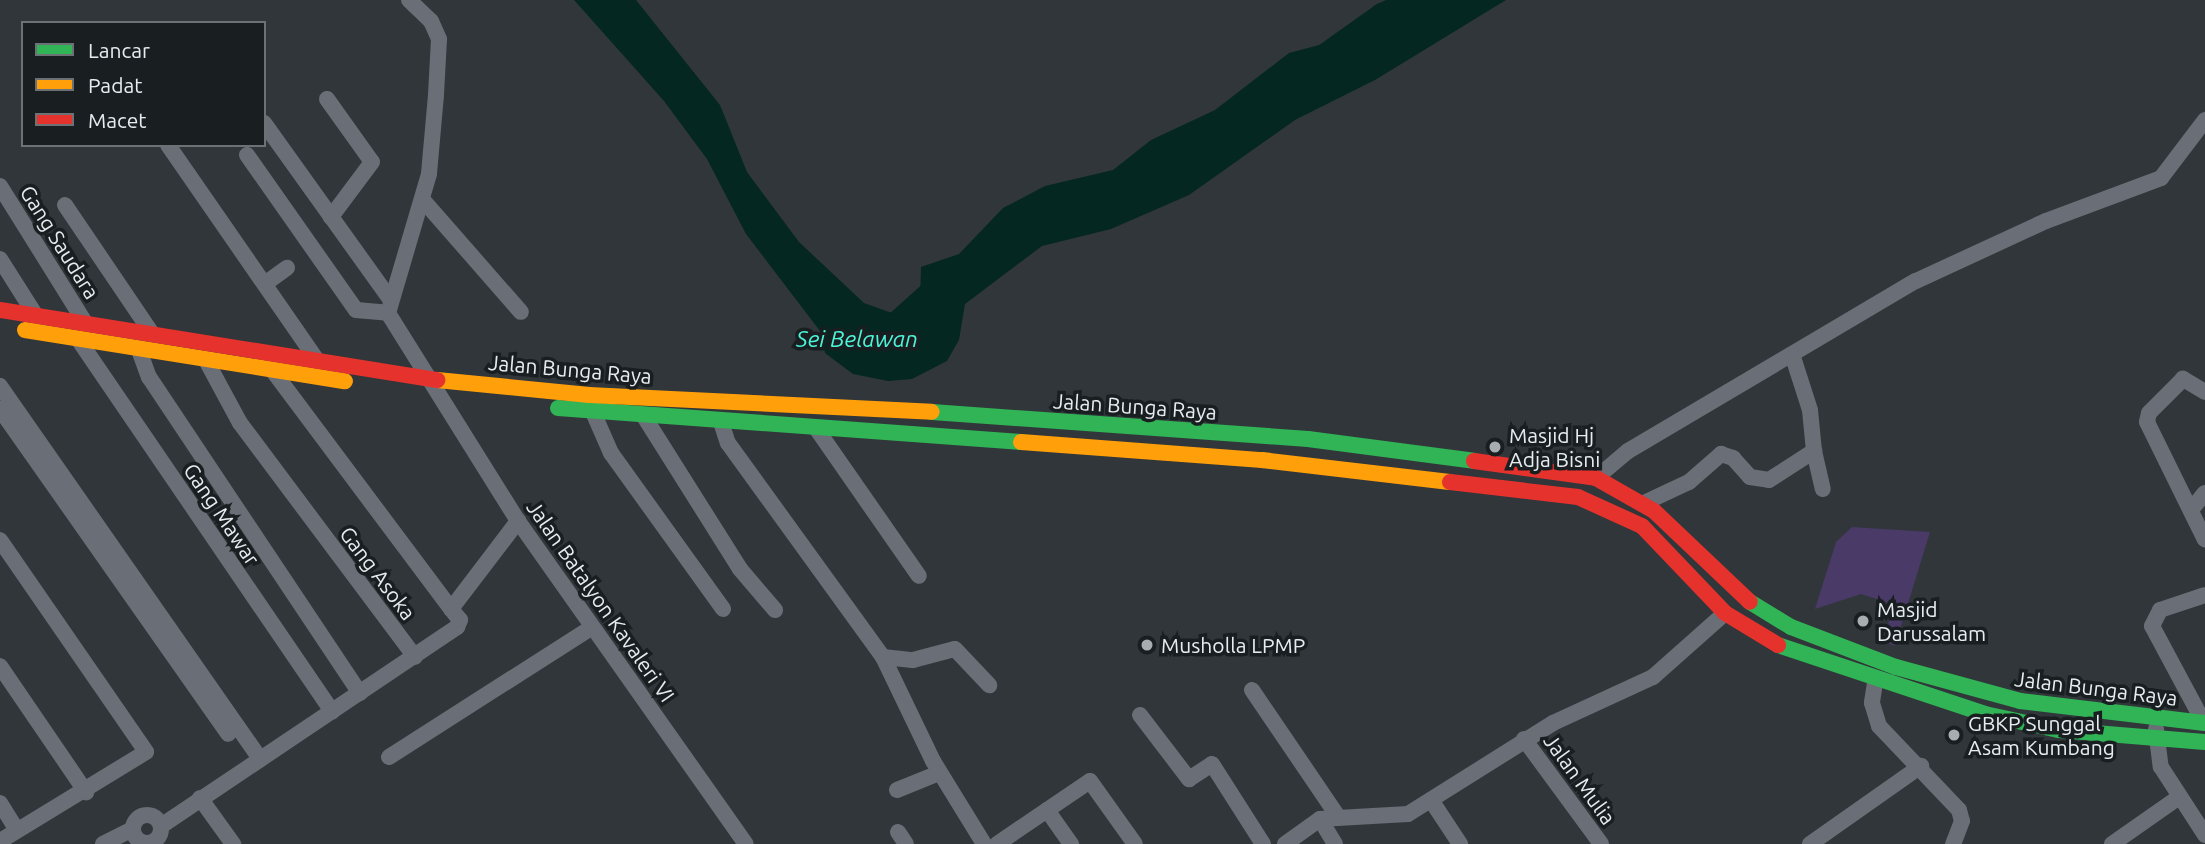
<!DOCTYPE html>
<html>
<head>
<meta charset="utf-8">
<style>
	body { margin:0 }
	#map { position:relative; width:2205px; height:844px; overflow:hidden; background:#31363a; font-family:Ubuntu,sans-serif }
	div>[style] { position:absolute }
	[style*='--x'] { left:calc(var(--x)*1px); top:calc(var(--y)*1px); width:calc(var(--w)*1px); rotate:calc(var(--a)*1deg) }
	.green>* { inset:0; background:#493a68 }
	.water>* { inset:0; background:#042722 }
	.river>* { height:24px; margin:-12px; padding:0 12px; transform-origin:12px; border-radius:12px; background:#042722 }
	.street>* { height:16px; margin:-8px; padding:0 8px; transform-origin:8px; border-radius:8px; background:#696e77 }
	.street>.ring { margin:-8px; padding:0; box-sizing:content-box; background:none; border:16px solid #696e77; border-radius:50% }
	.fast>* { height:16px; margin:-8px; padding:0 8px; transform-origin:8px; border-radius:8px; background:#30b455 }
	.slow>* { height:16px; margin:-8px; padding:0 8px; transform-origin:8px; border-radius:8px; background:#ff9f0a }
	.jam>* { height:16px; margin:-8px; padding:0 8px; transform-origin:8px; border-radius:8px; background:#e5322d }
	.dots>* { width:19px; height:19px; translate:-50% -50%; box-sizing:border-box; border:4px solid #191e21; border-radius:50% }
	span { translate:-50% -50%; white-space:nowrap; text-align:center; line-height:1.15; -webkit-text-stroke:7px #191e21; paint-order:stroke }
	.street-label { font-size:21px; color:#e6edf1 }
	.poi-label { font-size:21px; color:#e6edf1 }
	.left { translate:0 -50%; text-align:left }
	.water-label { font-size:23px; color:#4cf5d7; font-style:italic }
	.legend { position:absolute; left:21px; top:21px; width:245px; height:126px; box-sizing:border-box; background:#191e21; border:2px solid #6b7174; margin:0; padding:9px 12px; list-style:none; font-size:21px; color:#e6edf1 }
	.legend li { display:flex; align-items:center; gap:14px; height:35px }
	.legend b { width:35px; border:2px solid #6b7174 }
</style>
</head>
<body>
<div id="map">
	<div class="green">
		<div style="clip-path:polygon(1852px 527px,1930px 532px,1895px 646px,1888px 643px,1889px 603px,1861px 594px,1815px 609px,1836px 542px)"></div>
	</div>
	<div class="water">
		<div style="clip-path:polygon(574px 0,636px 0,720px 105px,747px 172px,799px 242px,864px 303px,903px 317px,920px 302px,921px 267px,959px 254px,1003px 208px,1045px 186px,1113px 170px,1151px 140px,1215px 110px,1289px 53px,1357px 35px,1408px 0,1506px 0,1375px 80px,1295px 120px,1189px 195px,1111px 229px,1042px 246px,965px 304px,959px 340px,947px 361px,912px 379px,888px 381px,853px 374px,825px 353px,820px 331px,746px 234px,707px 159px,664px 101px)"></div>
	</div>
	<div class="river">
		<div style="--x:1323;--y:57;--w:72;--a:-35.4"></div>
		<div style="--x:1382;--y:15;--w:36;--a:-24"></div>
		<div style="--x:877;--y:326;--w:18;--a:-3"></div>
		<div style="--x:895;--y:325;--w:57;--a:-42.1"></div>
	</div>
	<div class="street">
		<div style="--x:409;--y:0;--w:30;--a:44"></div>
		<div style="--x:431;--y:21;--w:20;--a:66"></div>
		<div style="--x:439;--y:39;--w:56;--a:93.1"></div>
		<div style="--x:436;--y:95;--w:79;--a:95.1"></div>
		<div style="--x:429;--y:174;--w:145;--a:106.4"></div>
		<div style="--x:388;--y:313;--w:245;--a:58"></div>
		<div style="--x:518;--y:521;--w:395;--a:54.8"></div>
		<div style="--x:327;--y:99;--w:77;--a:54.5"></div>
		<div style="--x:372;--y:162;--w:69;--a:126.7"></div>
		<div style="--x:264;--y:123;--w:216;--a:54.4"></div>
		<div style="--x:168;--y:145;--w:260;--a:55.3"></div>
		<div style="--x:247;--y:155;--w:189;--a:54.9"></div>
		<div style="--x:356;--y:310;--w:32;--a:5"></div>
		<div style="--x:0;--y:186;--w:159;--a:58.1"></div>
		<div style="--x:422;--y:199;--w:150;--a:48.8"></div>
		<div style="--x:65;--y:205;--w:153;--a:55.9"></div>
		<div style="--x:0;--y:259;--w:67;--a:57.7"></div>
		<div style="--x:266;--y:283;--w:26;--a:-36"></div>
		<div style="--x:78;--y:339;--w:451;--a:55.7"></div>
		<div style="--x:139;--y:350;--w:29;--a:70"></div>
		<div style="--x:149;--y:377;--w:380;--a:56.3"></div>
		<div style="--x:207;--y:362;--w:69;--a:61.6"></div>
		<div style="--x:240;--y:423;--w:292;--a:53.2"></div>
		<div style="--x:273;--y:371;--w:297;--a:53.2"></div>
		<div style="--x:0;--y:386;--w:455;--a:55.1"></div>
		<div style="--x:2205;--y:392;--w:26;--a:-149"></div>
		<div style="--x:2183;--y:379;--w:48;--a:135"></div>
		<div style="--x:2149;--y:413;--w:9;--a:103"></div>
		<div style="--x:2147;--y:422;--w:131;--a:63.8"></div>
		<div style="--x:0;--y:409;--w:397;--a:54.9"></div>
		<div style="--x:593;--y:412;--w:45;--a:66.3"></div>
		<div style="--x:611;--y:453;--w:192;--a:54.3"></div>
		<div style="--x:645;--y:418;--w:178;--a:57.8"></div>
		<div style="--x:740;--y:569;--w:54;--a:49.5"></div>
		<div style="--x:721;--y:422;--w:22;--a:72"></div>
		<div style="--x:728;--y:443;--w:264;--a:54.1"></div>
		<div style="--x:883;--y:657;--w:115;--a:64.3"></div>
		<div style="--x:933;--y:761;--w:97;--a:58.4"></div>
		<div style="--x:816;--y:428;--w:180;--a:55.2"></div>
		<div style="--x:1814;--y:451;--w:39;--a:77"></div>
		<div style="--x:1596;--y:478;--w:42;--a:-40.2"></div>
		<div style="--x:1628;--y:451;--w:334;--a:-30.6"></div>
		<div style="--x:1916;--y:281;--w:143;--a:-24.8"></div>
		<div style="--x:2046;--y:221;--w:123;--a:-20.5"></div>
		<div style="--x:2161;--y:178;--w:73;--a:-52.8"></div>
		<div style="--x:1644;--y:503;--w:50;--a:-25"></div>
		<div style="--x:1689;--y:482;--w:43;--a:-41.2"></div>
		<div style="--x:1721;--y:454;--w:13;--a:18"></div>
		<div style="--x:1733;--y:458;--w:25;--a:48"></div>
		<div style="--x:1750;--y:477;--w:19;--a:9"></div>
		<div style="--x:1769;--y:480;--w:54;--a:-32.8"></div>
		<div style="--x:1814;--y:451;--w:41;--a:-95.6"></div>
		<div style="--x:1810;--y:410;--w:56;--a:-107.8"></div>
		<div style="--x:2191;--y:510;--w:22;--a:-51"></div>
		<div style="--x:0;--y:540;--w:257;--a:55.4"></div>
		<div style="--x:146;--y:752;--w:171;--a:148.6"></div>
		<div style="--x:883;--y:657;--w:30;--a:6"></div>
		<div style="--x:913;--y:660;--w:43;--a:-14.7"></div>
		<div style="--x:955;--y:649;--w:50;--a:46.6"></div>
		<div style="--x:0;--y:666;--w:153;--a:55.7"></div>
		<div style="--x:1875;--y:683;--w:20;--a:99"></div>
		<div style="--x:1872;--y:703;--w:24;--a:73"></div>
		<div style="--x:1879;--y:726;--w:116;--a:46.4"></div>
		<div style="--x:1959;--y:810;--w:11;--a:75"></div>
		<div style="--x:1962;--y:821;--w:25;--a:111"></div>
		<div style="--x:1252;--y:690;--w:151;--a:55.8"></div>
		<div style="--x:1140;--y:715;--w:81;--a:52.6"></div>
		<div style="--x:1189;--y:779;--w:27;--a:-33"></div>
		<div style="--x:1212;--y:764;--w:95;--a:57.5"></div>
		<div style="--x:2204;--y:723;--w:110;--a:-118.2"></div>
		<div style="--x:2152;--y:626;--w:18;--a:-63"></div>
		<div style="--x:2160;--y:610;--w:47;--a:-18.4"></div>
		<div style="--x:2156;--y:729;--w:38;--a:83"></div>
		<div style="--x:2161;--y:767;--w:81;--a:57.1"></div>
		<div style="--x:1524;--y:739;--w:130;--a:53.7"></div>
		<div style="--x:389;--y:757;--w:241;--a:-32.6"></div>
		<div style="--x:897;--y:790;--w:45;--a:-22"></div>
		<div style="--x:200;--y:798;--w:57;--a:54.3"></div>
		<div style="--x:1431;--y:800;--w:53;--a:56.6"></div>
		<div style="--x:0;--y:803;--w:32;--a:58"></div>
		<div style="--x:1047;--y:810;--w:42;--a:54.8"></div>
		<div class="ring" style="left:133px;top:815px;width:12px;height:12px"></div>
		<div style="--x:1320;--y:819;--w:29;--a:59"></div>
		<div style="--x:161;--y:826;--w:357;--a:-33.9"></div>
		<div style="--x:457;--y:627;--w:8;--a:-67"></div>
		<div style="--x:460;--y:620;--w:14;--a:-129"></div>
		<div style="--x:451;--y:609;--w:111;--a:-52.7"></div>
		<div style="--x:898;--y:832;--w:14;--a:56"></div>
		<div style="--x:103;--y:844;--w:33;--a:-27"></div>
		<div style="--x:997;--y:844;--w:112;--a:-34.1"></div>
		<div style="--x:1090;--y:781;--w:77;--a:54.5"></div>
		<div style="--x:1285;--y:844;--w:43;--a:-35.5"></div>
		<div style="--x:1320;--y:819;--w:88;--a:-3.3"></div>
		<div style="--x:1408;--y:814;--w:171;--a:-32.1"></div>
		<div style="--x:1553;--y:723;--w:110;--a:-24.7"></div>
		<div style="--x:1653;--y:677;--w:96;--a:-41.6"></div>
		<div style="--x:1810;--y:844;--w:136;--a:-35.1"></div>
		<div style="--x:2112;--y:844;--w:82;--a:-35"></div>
	</div>
	<div class="fast">
		<div style="--x:558;--y:408;--w:464;--a:4.2"></div>
		<div style="--x:932;--y:412;--w:377;--a:4.1"></div>
		<div style="--x:1308;--y:439;--w:167;--a:7.5"></div>
		<div style="--x:1750;--y:602;--w:48;--a:31.4"></div>
		<div style="--x:1791;--y:627;--w:112;--a:20.9"></div>
		<div style="--x:1896;--y:667;--w:129;--a:15.3"></div>
		<div style="--x:2020;--y:701;--w:186;--a:6.8"></div>
		<div style="--x:1778;--y:645;--w:218;--a:18.4"></div>
		<div style="--x:1985;--y:714;--w:76;--a:12.2"></div>
		<div style="--x:2059;--y:730;--w:146;--a:4.7"></div>
	</div>
	<div class="slow">
		<div style="--x:25;--y:330;--w:324;--a:9.1"></div>
		<div style="--x:437;--y:380;--w:153;--a:5.6"></div>
		<div style="--x:589;--y:395;--w:343;--a:2.8"></div>
		<div style="--x:1021;--y:442;--w:242;--a:4.3"></div>
		<div style="--x:1262;--y:460;--w:189;--a:6.7"></div>
	</div>
	<div class="jam">
		<div style="--x:0;--y:310;--w:443;--a:9.1"></div>
		<div style="--x:1474;--y:461;--w:123;--a:7.9"></div>
		<div style="--x:1596;--y:478;--w:67;--a:29.6"></div>
		<div style="--x:1654;--y:511;--w:132;--a:43.5"></div>
		<div style="--x:1450;--y:482;--w:129;--a:6.7"></div>
		<div style="--x:1578;--y:497;--w:70;--a:24.4"></div>
		<div style="--x:1642;--y:526;--w:120;--a:46.3"></div>
		<div style="--x:1725;--y:613;--w:62;--a:31.1"></div>
	</div>
	<div class="dots">
		<div style="left:1495px;top:447px;background:#a7adb1"></div>
		<div style="left:1863px;top:621px;background:#a7adb1"></div>
		<div style="left:1147px;top:645px;background:#a7adb1"></div>
		<div style="left:1954px;top:735px;background:#a7adb1"></div>
	</div>
	<div class="street-label">
		<span style="left:60px;top:242px;rotate:58deg">Gang Saudara</span>
		<span style="left:570px;top:369px;rotate:5deg">Jalan Bunga Raya</span>
		<span style="left:1135px;top:406px;rotate:4deg">Jalan Bunga Raya</span>
		<span style="left:222px;top:514px;rotate:56deg">Gang Mawar</span>
		<span style="left:378px;top:573px;rotate:53deg">Gang Asoka</span>
		<span style="left:601px;top:601px;rotate:55deg">Jalan Batalyon Kavaleri VI</span>
		<span style="left:2096px;top:688px;rotate:7deg">Jalan Bunga Raya</span>
		<span style="left:1580px;top:779px;rotate:54deg">Jalan Mulia</span>
	</div>
	<div class="poi-label">
		<span class="left" style="left:1509px;top:447px">Masjid Hj<br>Adja Bisni</span>
		<span class="left" style="left:1877px;top:621px">Masjid<br>Darussalam</span>
		<span class="left" style="left:1161px;top:645px">Musholla LPMP</span>
		<span class="left" style="left:1968px;top:735px">GBKP Sunggal<br>Asam Kumbang</span>
	</div>
	<div class="water-label">
		<span style="left:857px;top:339px">Sei Belawan</span>
	</div>
	<ul class="legend">
	<li><b style="height:9px;background:#30b455"></b>Lancar</li>
	<li><b style="height:9px;background:#ff9f0a"></b>Padat</li>
	<li><b style="height:9px;background:#e5322d"></b>Macet</li>
	</ul>
</div>
</body>
</html>
